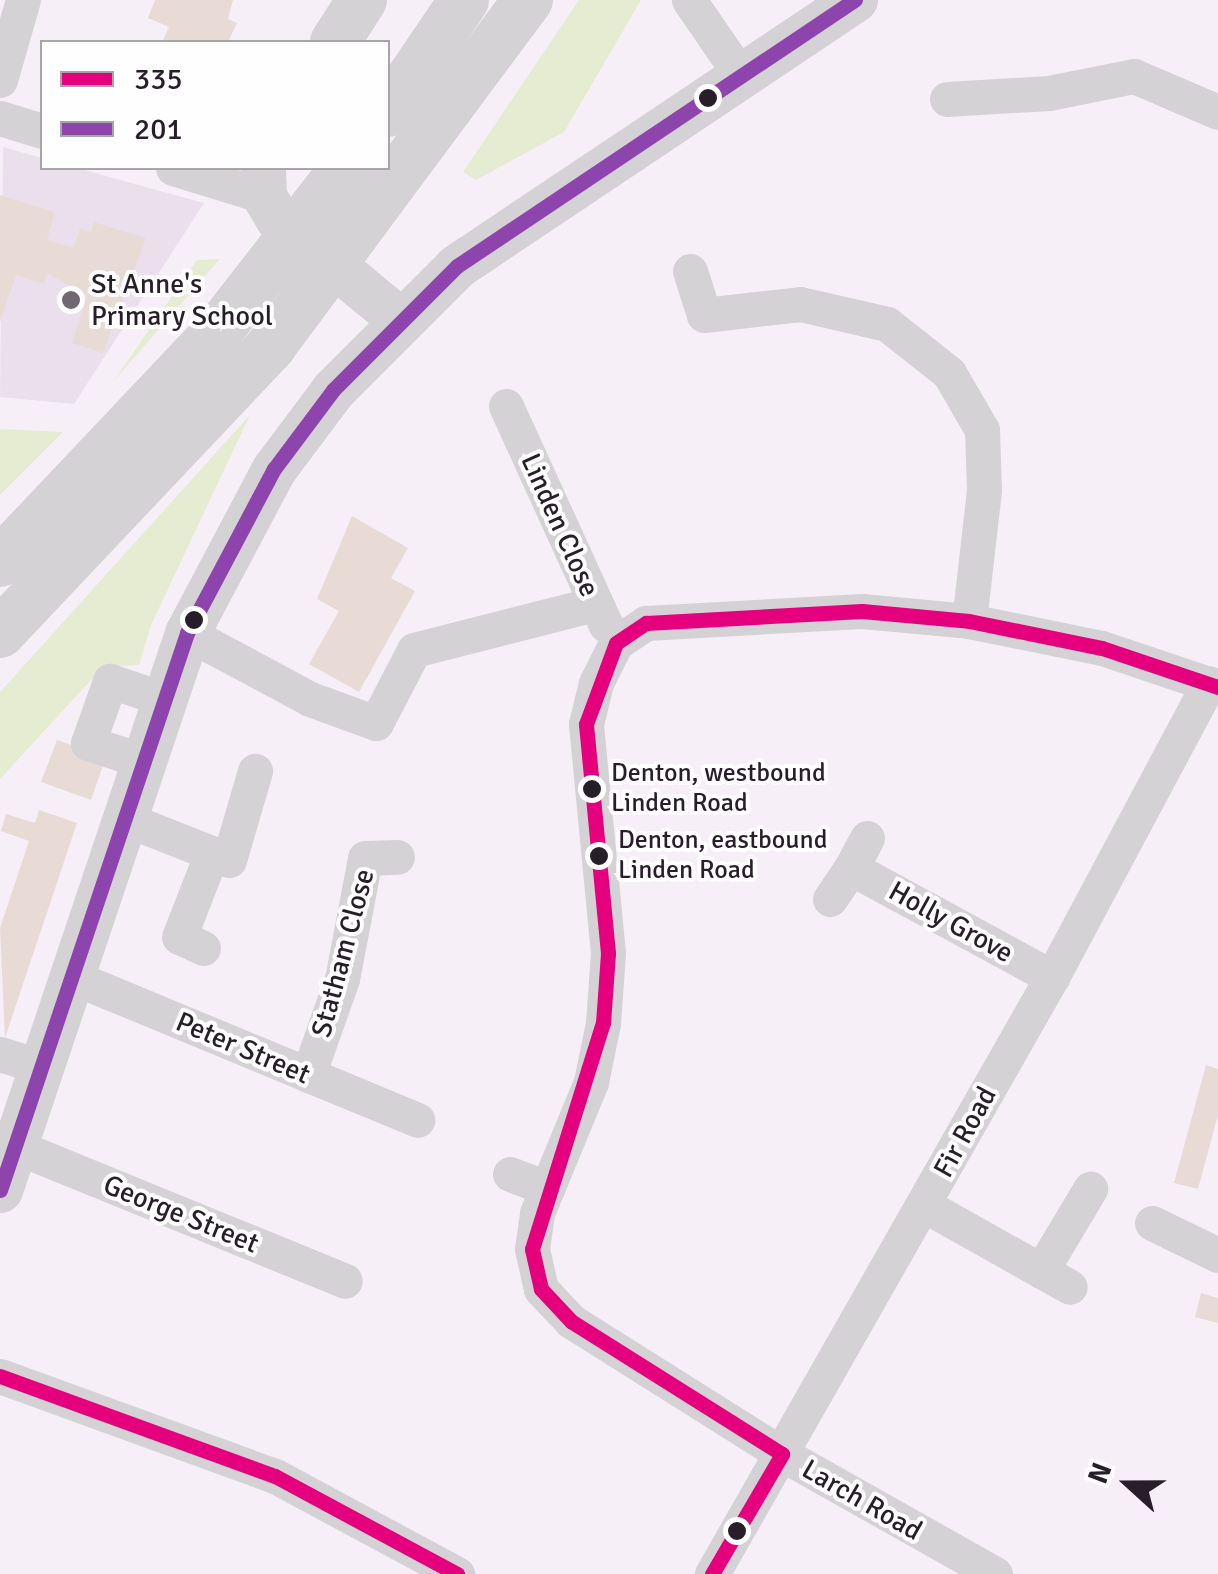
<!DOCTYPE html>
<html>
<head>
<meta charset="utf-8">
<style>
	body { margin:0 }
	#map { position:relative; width:1218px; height:1574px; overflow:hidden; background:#f7eff8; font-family:Signika,sans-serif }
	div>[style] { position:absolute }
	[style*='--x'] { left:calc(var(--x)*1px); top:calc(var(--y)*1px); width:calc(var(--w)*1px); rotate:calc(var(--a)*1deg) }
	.education>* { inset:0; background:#ecdfed }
	.green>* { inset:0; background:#e5ecd1 }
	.building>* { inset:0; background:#e8dbd6 }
	.minor>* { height:35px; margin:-17.5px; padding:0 17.5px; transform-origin:17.5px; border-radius:17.5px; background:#d5d2d5 }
	.major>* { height:45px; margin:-22.5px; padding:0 22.5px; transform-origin:22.5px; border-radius:22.5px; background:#d5d2d5 }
	.highway>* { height:50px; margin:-25px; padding:0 25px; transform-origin:25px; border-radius:25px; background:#d5d2d5 }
	.bus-1>* { height:15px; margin:-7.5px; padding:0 7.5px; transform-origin:7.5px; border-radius:7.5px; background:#e5007d }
	.bus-2>* { height:15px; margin:-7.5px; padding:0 7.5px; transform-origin:7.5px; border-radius:7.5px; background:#8e44ad }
	.dots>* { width:28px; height:28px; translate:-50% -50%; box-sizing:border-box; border:5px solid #fefefe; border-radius:50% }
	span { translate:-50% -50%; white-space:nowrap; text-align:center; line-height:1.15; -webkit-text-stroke:8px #fefefe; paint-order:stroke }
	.bus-label { font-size:26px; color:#271e29 }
	.left { translate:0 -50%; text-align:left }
	.poi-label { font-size:28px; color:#271e29 }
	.street-label { font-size:28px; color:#271e29 }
	.legend { position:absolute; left:40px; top:40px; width:350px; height:130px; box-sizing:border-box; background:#fefefe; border:2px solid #a8a4a9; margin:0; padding:12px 18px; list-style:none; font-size:30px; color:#271e29 }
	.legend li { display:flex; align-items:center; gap:20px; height:50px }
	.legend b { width:50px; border:2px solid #a8a4a9 }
	.north { position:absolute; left:1078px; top:1434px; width:100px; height:100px; -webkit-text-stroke:8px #fefefe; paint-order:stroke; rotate:291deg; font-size:28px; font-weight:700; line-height:40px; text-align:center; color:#271e29 }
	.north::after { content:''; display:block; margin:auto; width:35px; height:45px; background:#271e29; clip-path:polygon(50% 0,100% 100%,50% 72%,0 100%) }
</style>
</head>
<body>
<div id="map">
	<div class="education">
		<div style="clip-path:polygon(3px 147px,42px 158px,42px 168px,77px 168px,204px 203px,74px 404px,0 397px)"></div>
	</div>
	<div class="green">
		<div style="clip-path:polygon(579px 0,641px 0,564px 132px,476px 180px,463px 172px)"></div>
		<div style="clip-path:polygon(220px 259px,113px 382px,197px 260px)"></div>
		<div style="clip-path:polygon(250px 415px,151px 625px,139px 665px,103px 667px,0 779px,0 692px)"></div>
		<div style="clip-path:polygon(0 429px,63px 432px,0 495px)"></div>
	</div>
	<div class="building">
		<div style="clip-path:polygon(155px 0,233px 0,228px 19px,237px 23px,228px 42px,162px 42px,169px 27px,148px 18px)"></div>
		<div style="clip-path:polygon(0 195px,55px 212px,47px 240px,74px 248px,80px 228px,91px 232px,94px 222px,146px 238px,103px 353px,72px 343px,87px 295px,47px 273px,44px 284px,16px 275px,0 322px)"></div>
		<div style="clip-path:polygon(352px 516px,408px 548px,391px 578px,415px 591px,359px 692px,309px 664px,339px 611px,317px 599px)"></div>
		<div style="clip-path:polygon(57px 740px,106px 757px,91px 800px,41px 782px)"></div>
		<div style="clip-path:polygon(39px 810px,77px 823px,5px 1038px,0 928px,29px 841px,1px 831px,6px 814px,35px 823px)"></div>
		<div style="clip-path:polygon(1206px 1065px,1218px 1069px,1218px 1115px,1198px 1189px,1174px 1183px)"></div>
		<div style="clip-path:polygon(1201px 1293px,1218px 1298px,1218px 1323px,1195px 1317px)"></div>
	</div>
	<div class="minor">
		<div style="--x:689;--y:0;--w:96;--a:55.6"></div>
		<div style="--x:0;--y:80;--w:83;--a:-74"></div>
		<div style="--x:947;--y:99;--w:102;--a:-3.4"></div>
		<div style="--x:1049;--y:93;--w:87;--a:-11.3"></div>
		<div style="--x:1134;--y:76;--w:91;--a:23.2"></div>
		<div style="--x:0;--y:118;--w:44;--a:17.2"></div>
		<div style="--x:173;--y:168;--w:95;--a:17.1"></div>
		<div style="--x:690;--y:271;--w:46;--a:72.3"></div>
		<div style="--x:704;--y:315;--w:97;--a:-6.5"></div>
		<div style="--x:800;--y:304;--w:89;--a:12.9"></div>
		<div style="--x:887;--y:324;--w:79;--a:38.3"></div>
		<div style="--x:949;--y:373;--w:66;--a:59.9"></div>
		<div style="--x:982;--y:430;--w:60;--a:88.1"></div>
		<div style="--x:984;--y:490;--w:132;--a:96.5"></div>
		<div style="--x:506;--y:406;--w:241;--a:65.5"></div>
		<div style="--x:187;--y:633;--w:140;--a:28.2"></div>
		<div style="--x:310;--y:699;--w:70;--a:20"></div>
		<div style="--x:376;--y:723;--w:82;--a:-62.5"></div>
		<div style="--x:414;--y:650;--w:187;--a:-14.3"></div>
		<div style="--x:143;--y:761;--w:58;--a:-161.9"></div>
		<div style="--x:88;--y:743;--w:66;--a:-70.5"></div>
		<div style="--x:110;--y:681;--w:57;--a:18.4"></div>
		<div style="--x:123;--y:818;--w:114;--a:21.6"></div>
		<div style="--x:229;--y:860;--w:93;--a:-73.7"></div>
		<div style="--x:867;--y:838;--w:34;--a:118"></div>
		<div style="--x:851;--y:868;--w:229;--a:28.5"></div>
		<div style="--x:830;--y:899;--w:37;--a:-56"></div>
		<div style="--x:203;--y:948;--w:26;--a:-155"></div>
		<div style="--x:179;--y:937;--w:90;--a:-68.6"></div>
		<div style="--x:70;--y:976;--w:376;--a:22.5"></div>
		<div style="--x:0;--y:1054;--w:43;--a:17.6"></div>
		<div style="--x:308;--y:1075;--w:102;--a:-70.5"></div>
		<div style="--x:342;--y:979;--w:123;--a:-79.2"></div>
		<div style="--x:365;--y:858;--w:32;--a:-2"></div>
		<div style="--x:17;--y:1147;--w:354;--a:22.2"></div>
		<div style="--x:510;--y:1174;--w:40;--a:21"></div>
		<div style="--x:924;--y:1205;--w:167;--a:29.3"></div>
		<div style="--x:1152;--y:1223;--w:73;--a:25.9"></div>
		<div style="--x:1041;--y:1271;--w:96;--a:-59.1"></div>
		<div style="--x:0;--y:1376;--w:293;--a:20"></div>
		<div style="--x:275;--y:1476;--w:207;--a:28.3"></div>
		<div style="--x:712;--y:1574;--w:687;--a:-60.34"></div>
		<div style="--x:1052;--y:977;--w:333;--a:-61.9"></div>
		<div style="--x:995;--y:1574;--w:244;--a:-150.6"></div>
		<div style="--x:782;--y:1454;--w:249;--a:-147.8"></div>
		<div style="--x:571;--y:1321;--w:44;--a:-133.2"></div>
		<div style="--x:541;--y:1289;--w:41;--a:-102.7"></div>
		<div style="--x:532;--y:1249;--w:36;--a:-82"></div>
		<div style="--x:537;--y:1213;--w:142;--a:-67.6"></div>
		<div style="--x:591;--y:1082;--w:60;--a:-78.5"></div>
		<div style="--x:603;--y:1023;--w:70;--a:-85.9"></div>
		<div style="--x:608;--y:953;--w:230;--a:-95.5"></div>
		<div style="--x:586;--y:724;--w:42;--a:-76.3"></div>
		<div style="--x:596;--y:683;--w:45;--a:-63.4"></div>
		<div style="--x:616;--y:643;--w:36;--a:-34"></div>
		<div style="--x:646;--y:623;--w:216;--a:-3.2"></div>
		<div style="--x:862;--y:611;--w:107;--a:5.3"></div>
		<div style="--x:969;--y:621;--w:136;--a:11.5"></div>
		<div style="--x:1102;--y:648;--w:122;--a:18.6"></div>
	</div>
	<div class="major">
		<div style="--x:263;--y:168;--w:28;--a:88"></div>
		<div style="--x:264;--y:196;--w:26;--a:59"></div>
		<div style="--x:277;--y:218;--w:158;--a:39.6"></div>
		<div style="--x:0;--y:1190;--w:588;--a:-71.44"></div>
		<div style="--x:187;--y:633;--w:186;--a:-62.1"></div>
		<div style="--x:274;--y:469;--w:99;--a:-53.2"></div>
		<div style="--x:333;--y:390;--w:175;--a:-45"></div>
		<div style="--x:457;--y:266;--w:479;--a:-33.8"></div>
	</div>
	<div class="highway">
		<div style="--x:335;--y:42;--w:50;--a:-57.3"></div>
		<div style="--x:388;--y:112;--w:135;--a:-55.8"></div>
		<div style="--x:0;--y:562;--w:313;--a:-46.6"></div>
		<div style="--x:215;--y:335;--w:212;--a:-52.1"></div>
		<div style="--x:0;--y:633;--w:395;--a:-46.6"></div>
		<div style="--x:271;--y:346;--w:431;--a:-53.4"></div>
	</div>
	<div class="bus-1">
		<div style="--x:0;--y:1376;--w:293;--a:20"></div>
		<div style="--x:275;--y:1476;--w:207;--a:28.3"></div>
		<div style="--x:782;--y:1454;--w:249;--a:-147.8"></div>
		<div style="--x:571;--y:1321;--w:44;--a:-133.2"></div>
		<div style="--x:541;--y:1289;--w:41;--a:-102.7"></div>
		<div style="--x:532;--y:1249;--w:237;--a:-72.6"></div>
		<div style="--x:603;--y:1023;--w:70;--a:-85.9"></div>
		<div style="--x:608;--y:953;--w:230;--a:-95.5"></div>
		<div style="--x:586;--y:724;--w:86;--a:-69.7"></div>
		<div style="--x:616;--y:643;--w:36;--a:-34"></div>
		<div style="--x:646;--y:623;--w:216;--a:-3.2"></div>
		<div style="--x:862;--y:611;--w:107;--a:5.3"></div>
		<div style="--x:969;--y:621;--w:136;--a:11.5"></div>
		<div style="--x:1102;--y:648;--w:122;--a:18.6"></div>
		<div style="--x:712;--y:1574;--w:139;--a:-59.7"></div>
	</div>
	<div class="bus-2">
		<div style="--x:0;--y:1190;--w:588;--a:-71.44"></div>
		<div style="--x:187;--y:633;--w:186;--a:-62.1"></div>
		<div style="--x:274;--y:469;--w:99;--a:-53.2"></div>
		<div style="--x:333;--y:390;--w:175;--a:-45"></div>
		<div style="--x:457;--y:266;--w:479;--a:-33.8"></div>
	</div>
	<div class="dots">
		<div style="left:708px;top:98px;background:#271e29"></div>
		<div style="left:71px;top:300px;background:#706771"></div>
		<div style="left:194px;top:620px;background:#271e29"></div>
		<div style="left:592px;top:789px;background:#271e29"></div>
		<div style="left:599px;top:856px;background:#271e29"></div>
		<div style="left:737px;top:1531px;background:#271e29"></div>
	</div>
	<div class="bus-label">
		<span class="left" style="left:611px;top:789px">Denton, westbound<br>Linden Road</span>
		<span class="left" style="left:618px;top:856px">Denton, eastbound<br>Linden Road</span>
	</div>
	<div class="poi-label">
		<span class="left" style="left:91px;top:300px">St Anne's<br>Primary School</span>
	</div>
	<div class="street-label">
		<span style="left:560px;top:525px;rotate:66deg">Linden Close</span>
		<span style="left:951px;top:922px;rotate:29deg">Holly Grove</span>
		<span style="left:343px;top:953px;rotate:-75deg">Statham Close</span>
		<span style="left:243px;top:1048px;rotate:23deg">Peter Street</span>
		<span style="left:965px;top:1132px;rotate:-61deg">Fir Road</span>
		<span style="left:181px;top:1214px;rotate:22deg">George Street</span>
		<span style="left:862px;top:1500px;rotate:30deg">Larch Road</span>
	</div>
	<ul class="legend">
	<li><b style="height:12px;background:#e5007d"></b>335</li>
	<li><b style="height:12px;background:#8e44ad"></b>201</li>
	</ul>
	<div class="north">N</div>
</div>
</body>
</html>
